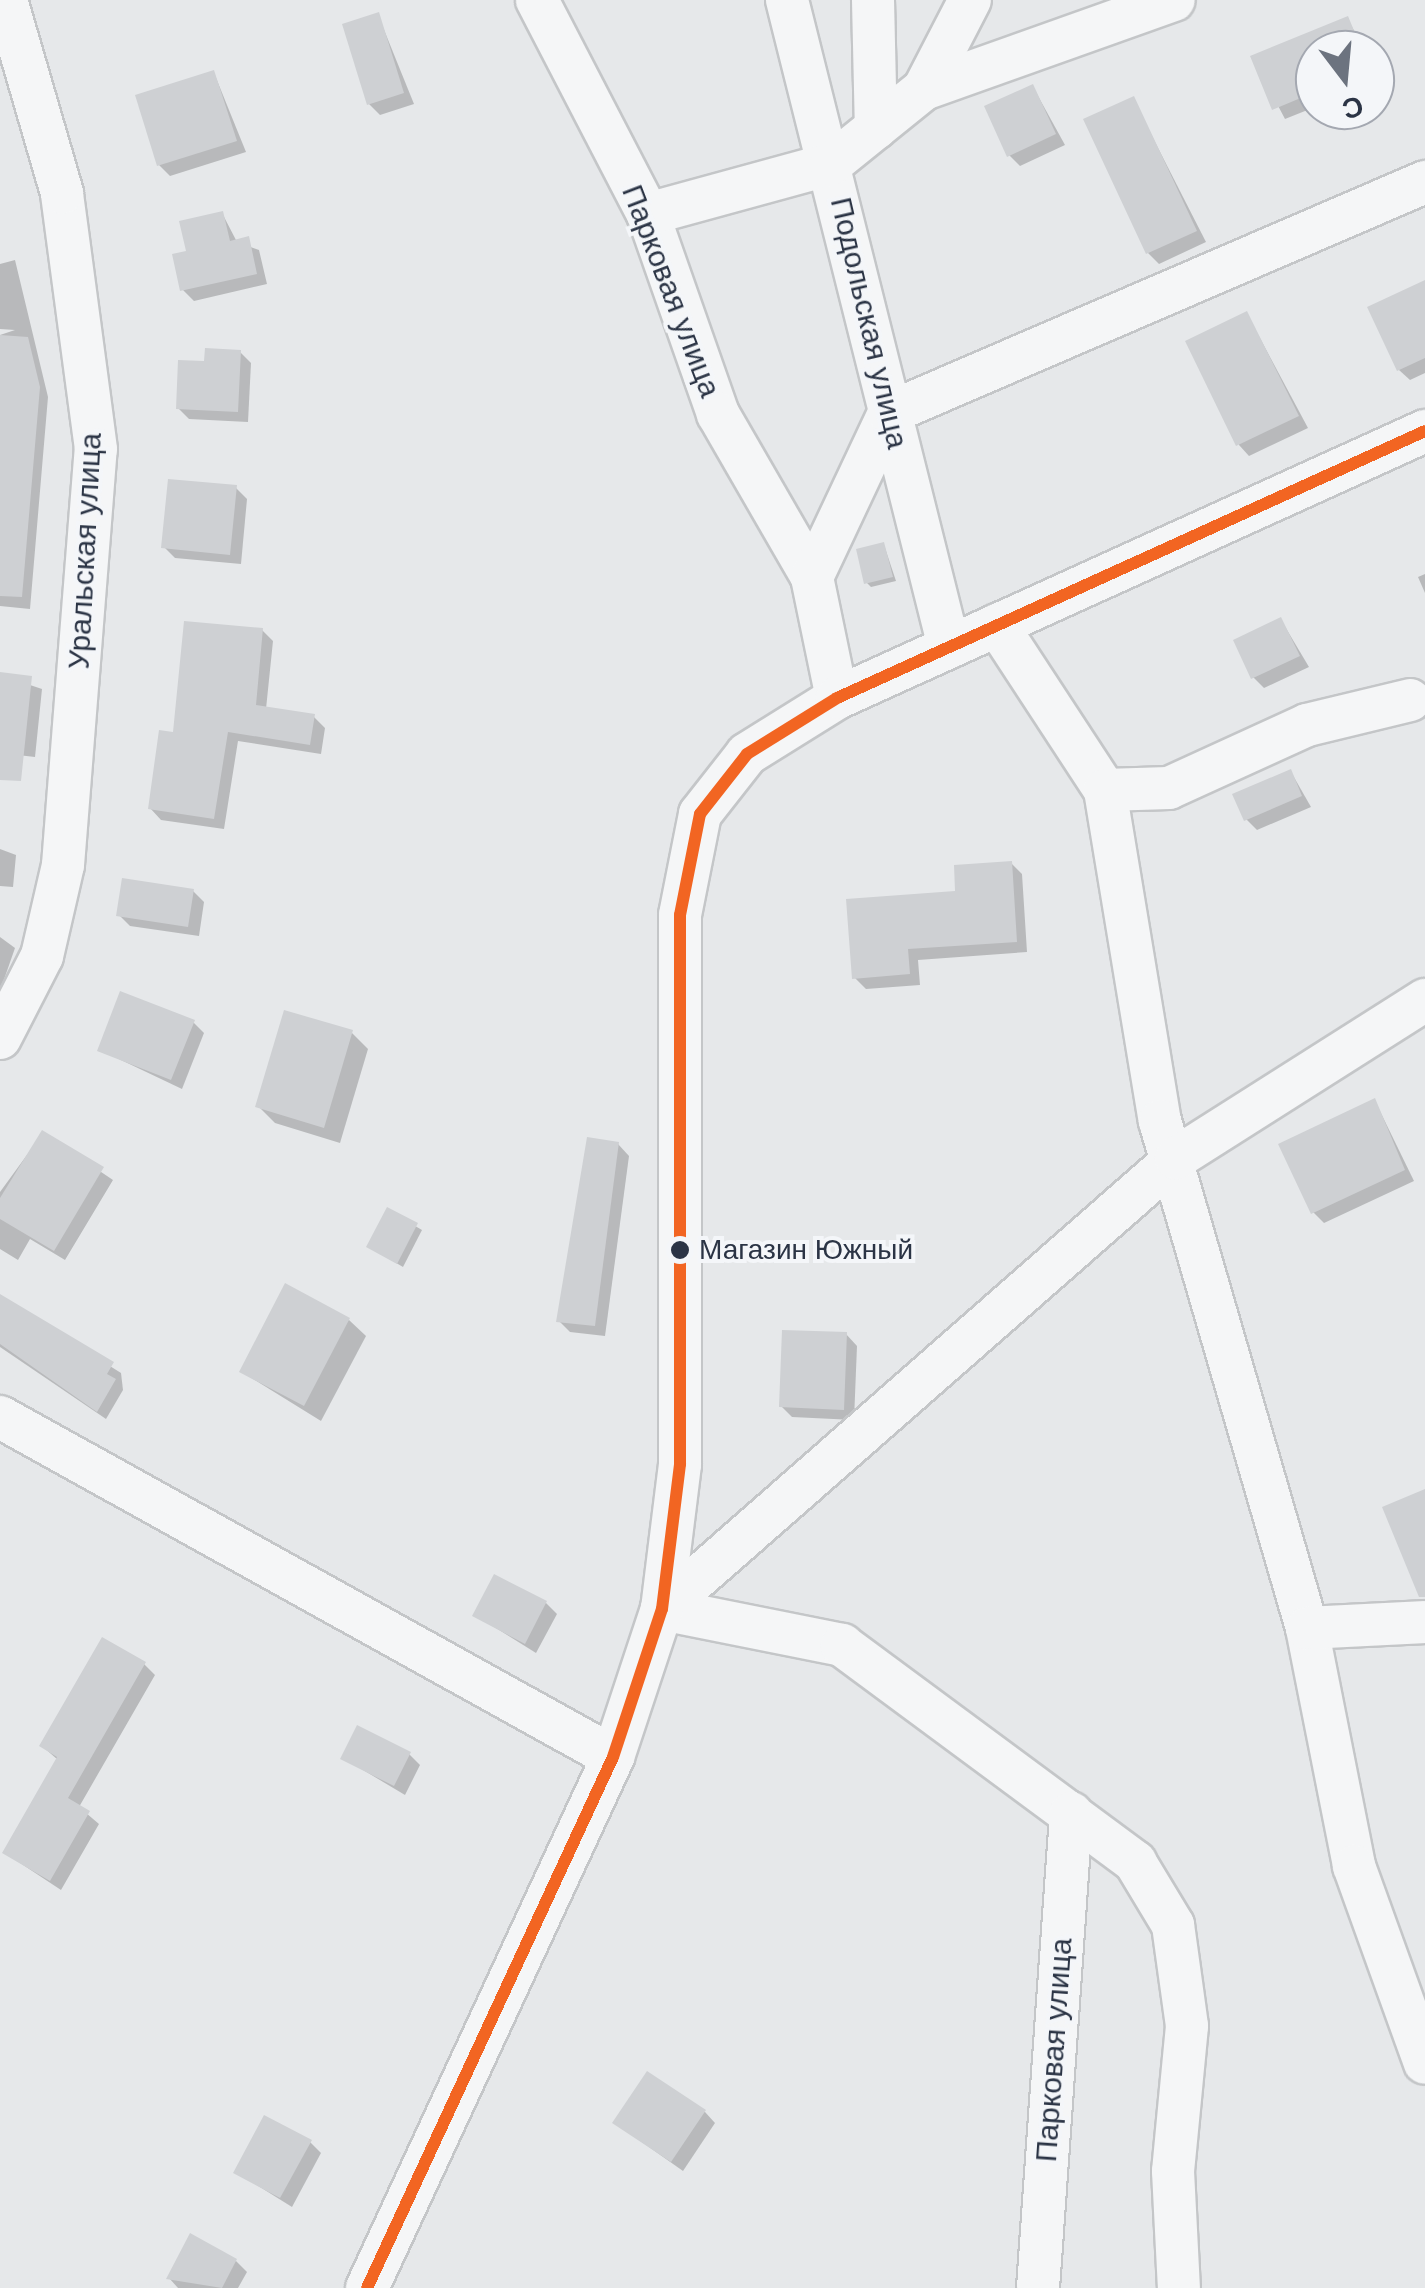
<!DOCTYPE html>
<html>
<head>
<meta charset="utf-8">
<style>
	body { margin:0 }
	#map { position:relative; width:1425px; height:2288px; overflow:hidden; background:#e6e8ea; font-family:Arial,sans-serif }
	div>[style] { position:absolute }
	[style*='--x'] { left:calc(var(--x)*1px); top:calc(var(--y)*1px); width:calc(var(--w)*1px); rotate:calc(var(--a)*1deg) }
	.shadow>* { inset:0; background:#0003 }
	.building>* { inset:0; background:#ced0d3 }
	.roads { filter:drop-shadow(2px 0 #c4c6c8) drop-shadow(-2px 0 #c4c6c8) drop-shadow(0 2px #c4c6c8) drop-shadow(0 -2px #c4c6c8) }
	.minor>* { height:42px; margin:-21px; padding:0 21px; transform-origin:21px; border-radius:21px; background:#f5f6f7 }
	.bus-1>* { height:12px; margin:-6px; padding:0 6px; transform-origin:6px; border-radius:6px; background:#f26522 }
	.dots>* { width:28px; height:28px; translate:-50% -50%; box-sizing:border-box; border:5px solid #f4f6f9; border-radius:50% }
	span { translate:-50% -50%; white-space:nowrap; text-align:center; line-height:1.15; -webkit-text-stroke:8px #f4f6f9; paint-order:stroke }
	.bus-label { font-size:28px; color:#2b3445 }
	.left { translate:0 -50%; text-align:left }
	.street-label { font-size:30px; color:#2b3445 }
	.north { position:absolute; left:1295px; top:30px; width:100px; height:100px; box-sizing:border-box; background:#f4f6f9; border:2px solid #a4a8b1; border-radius:50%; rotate:164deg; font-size:28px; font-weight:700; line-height:40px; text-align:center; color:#2b3445 }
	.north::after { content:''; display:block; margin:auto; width:35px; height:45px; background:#6c737f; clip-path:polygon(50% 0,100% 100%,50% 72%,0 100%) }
</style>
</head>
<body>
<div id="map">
	<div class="shadow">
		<div style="clip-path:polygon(378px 15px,414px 104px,380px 115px,369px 104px)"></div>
		<div style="clip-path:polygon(1347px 19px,1366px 50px,1315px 50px,1315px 107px,1285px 119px,1253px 58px)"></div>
		<div style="clip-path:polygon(214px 73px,246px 152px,170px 176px,159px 165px)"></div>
		<div style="clip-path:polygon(1033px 87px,1065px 145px,1020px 166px,1009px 155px)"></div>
		<div style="clip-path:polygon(1133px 99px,1206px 242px,1159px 264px,1148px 253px)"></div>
		<div style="clip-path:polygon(222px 213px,237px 242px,259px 250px,267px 284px,194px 301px,183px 290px,189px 253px)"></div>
		<div style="clip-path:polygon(15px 260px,48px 397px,30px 609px,0 606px,0 335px,15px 330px,0 329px,0 264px)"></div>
		<div style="clip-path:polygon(1425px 283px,1425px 373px,1410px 380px,1399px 370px)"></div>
		<div style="clip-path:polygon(1247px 314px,1308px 428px,1249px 456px,1239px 445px)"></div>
		<div style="clip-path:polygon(240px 352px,251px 363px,248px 422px,189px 419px,178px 408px,207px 364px)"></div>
		<div style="clip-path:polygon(236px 488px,247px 499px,241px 564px,175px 558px,164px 547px)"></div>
		<div style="clip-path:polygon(884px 545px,896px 581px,871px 587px,866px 582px)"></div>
		<div style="clip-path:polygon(1425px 574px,1425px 593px,1418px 577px)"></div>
		<div style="clip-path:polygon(1281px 620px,1309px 667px,1264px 688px,1253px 677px)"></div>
		<div style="clip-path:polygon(262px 630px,273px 641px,266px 709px,314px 717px,325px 728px,321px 754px,238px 741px,224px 829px,161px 820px,150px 808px,175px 735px)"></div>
		<div style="clip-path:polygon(0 675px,42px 689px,35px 757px,0 753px)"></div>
		<div style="clip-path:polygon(1291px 772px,1311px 807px,1257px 830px,1246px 819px)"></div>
		<div style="clip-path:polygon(0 849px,16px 855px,13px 887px,0 886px)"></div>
		<div style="clip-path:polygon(1011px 863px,1022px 874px,1027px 952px,918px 960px,920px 985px,866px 989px,855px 978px,958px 893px)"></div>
		<div style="clip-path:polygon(193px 891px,204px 902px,199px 936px,130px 926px,119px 915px)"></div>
		<div style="clip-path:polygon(0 937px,15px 948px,0 991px)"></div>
		<div style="clip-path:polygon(193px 1022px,204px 1033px,182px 1089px,100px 1050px)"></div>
		<div style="clip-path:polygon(352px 1033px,368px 1049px,340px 1143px,275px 1123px,258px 1106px)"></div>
		<div style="clip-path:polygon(1375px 1101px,1414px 1181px,1324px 1223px,1313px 1212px)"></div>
		<div style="clip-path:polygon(43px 1133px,113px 1180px,65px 1260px,30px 1239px,18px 1260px,0 1249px,0 1192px)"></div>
		<div style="clip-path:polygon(618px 1144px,629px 1156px,605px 1336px,570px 1332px,559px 1321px)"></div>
		<div style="clip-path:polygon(388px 1210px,422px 1230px,403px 1267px,369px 1247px)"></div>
		<div style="clip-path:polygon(0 1297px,121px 1373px,123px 1390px,106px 1419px,0 1347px)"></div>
		<div style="clip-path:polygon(349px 1320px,366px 1336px,321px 1421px,242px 1372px)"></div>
		<div style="clip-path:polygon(846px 1334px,857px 1346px,854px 1420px,792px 1417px,781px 1406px)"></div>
		<div style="clip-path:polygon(546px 1603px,557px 1614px,536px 1653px,475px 1615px)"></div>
		<div style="clip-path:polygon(144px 1664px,155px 1675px,79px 1807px,99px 1824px,61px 1890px,5px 1853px,58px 1760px,42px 1746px)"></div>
		<div style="clip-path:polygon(409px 1754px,420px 1765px,405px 1795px,343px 1758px)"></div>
		<div style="clip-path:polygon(705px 2112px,715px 2123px,683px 2171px,615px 2123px)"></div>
		<div style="clip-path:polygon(310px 2142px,321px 2153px,292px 2207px,236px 2172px)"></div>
		<div style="clip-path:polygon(236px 2261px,247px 2272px,238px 2288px,178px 2288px,169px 2278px)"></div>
	</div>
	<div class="building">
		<div style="clip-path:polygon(379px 12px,404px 93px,367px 105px,342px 24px)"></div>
		<div style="clip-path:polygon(1348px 16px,1362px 50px,1315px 50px,1315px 92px,1272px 110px,1250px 56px)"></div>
		<div style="clip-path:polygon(214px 70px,237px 141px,157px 166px,135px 95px)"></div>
		<div style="clip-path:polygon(1033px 84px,1056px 134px,1007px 157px,984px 106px)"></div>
		<div style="clip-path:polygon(1134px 96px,1197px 231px,1146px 254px,1083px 119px)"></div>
		<div style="clip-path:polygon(223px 211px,230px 241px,249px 236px,257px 274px,180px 291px,172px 254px,186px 251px,179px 221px)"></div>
		<div style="clip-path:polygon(1425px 280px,1425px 358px,1397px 371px,1367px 307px)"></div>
		<div style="clip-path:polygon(1247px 311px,1299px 416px,1236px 446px,1185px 341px)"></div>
		<div style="clip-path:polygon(0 335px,28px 337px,40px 387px,22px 597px,0 596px)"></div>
		<div style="clip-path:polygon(205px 348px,241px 350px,238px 412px,176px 409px,178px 360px,204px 361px)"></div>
		<div style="clip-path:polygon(168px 479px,237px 485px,230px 555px,161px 548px)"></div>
		<div style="clip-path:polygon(884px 542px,893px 577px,864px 584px,856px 549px)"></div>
		<div style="clip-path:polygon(1281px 617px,1300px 656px,1251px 679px,1233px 640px)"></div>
		<div style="clip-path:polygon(184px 621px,263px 628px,256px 705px,315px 714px,310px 745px,228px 732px,214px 819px,148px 809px,159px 730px,173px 732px)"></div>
		<div style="clip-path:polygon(0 672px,32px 676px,21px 781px,0 780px)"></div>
		<div style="clip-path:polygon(1291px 769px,1302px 796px,1244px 821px,1232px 794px)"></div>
		<div style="clip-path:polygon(1012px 861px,1017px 942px,908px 949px,910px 974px,852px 979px,846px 899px,955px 891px,954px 865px)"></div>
		<div style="clip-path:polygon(122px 878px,194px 889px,188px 927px,116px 916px)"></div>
		<div style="clip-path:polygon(120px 991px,195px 1020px,171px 1080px,97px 1051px)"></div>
		<div style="clip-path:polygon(284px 1010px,353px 1030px,324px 1128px,255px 1107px)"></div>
		<div style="clip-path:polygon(1375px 1098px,1405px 1170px,1311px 1214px,1278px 1144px)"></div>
		<div style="clip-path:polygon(42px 1130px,104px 1167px,54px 1251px,0 1219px,0 1198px)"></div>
		<div style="clip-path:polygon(587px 1137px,619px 1142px,595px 1326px,556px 1322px)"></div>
		<div style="clip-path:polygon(387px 1207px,418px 1223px,397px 1264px,366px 1247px)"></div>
		<div style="clip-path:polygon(285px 1283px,350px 1318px,304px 1406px,239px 1372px)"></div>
		<div style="clip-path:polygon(0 1294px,114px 1362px,107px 1374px,116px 1379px,97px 1412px,0 1344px)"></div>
		<div style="clip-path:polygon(782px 1330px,847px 1332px,844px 1410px,779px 1407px)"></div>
		<div style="clip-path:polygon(1425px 1489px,1425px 1597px,1419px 1597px,1382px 1507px)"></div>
		<div style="clip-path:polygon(494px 1574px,547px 1601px,525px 1644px,472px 1616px)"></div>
		<div style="clip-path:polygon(102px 1637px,146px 1662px,68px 1798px,90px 1811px,50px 1881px,2px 1853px,57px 1757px,39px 1746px)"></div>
		<div style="clip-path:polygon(357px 1725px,411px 1752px,394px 1786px,340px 1759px)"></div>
		<div style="clip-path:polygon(647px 2071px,706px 2110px,671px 2162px,612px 2123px)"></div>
		<div style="clip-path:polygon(264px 2115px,312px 2140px,280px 2198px,233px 2173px)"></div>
		<div style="clip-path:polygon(190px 2233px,237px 2259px,222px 2288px,166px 2279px)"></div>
	</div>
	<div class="roads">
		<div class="minor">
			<div style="--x:537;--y:0;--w:241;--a:62.6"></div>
			<div style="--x:648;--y:214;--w:212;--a:70.7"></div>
			<div style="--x:718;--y:414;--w:188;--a:60"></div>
			<div style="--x:787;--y:0;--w:667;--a:75.94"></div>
			<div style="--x:873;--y:0;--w:128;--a:88.7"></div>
			<div style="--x:924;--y:89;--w:265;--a:-19.6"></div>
			<div style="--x:648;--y:214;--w:190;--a:-15.3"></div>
			<div style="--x:831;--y:164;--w:119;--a:-38.9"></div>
			<div style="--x:924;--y:89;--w:100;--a:-62.7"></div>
			<div style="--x:997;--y:625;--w:197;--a:56.8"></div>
			<div style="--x:1105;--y:790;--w:336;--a:80.6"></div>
			<div style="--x:1160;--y:1121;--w:528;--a:73.83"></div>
			<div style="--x:1307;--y:1628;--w:243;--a:78.8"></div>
			<div style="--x:1354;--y:1866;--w:209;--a:70.2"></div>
			<div style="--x:837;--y:698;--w:124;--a:-101.7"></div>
			<div style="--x:812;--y:577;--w:181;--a:-64.8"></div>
			<div style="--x:889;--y:413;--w:584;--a:-23.31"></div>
			<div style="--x:1105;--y:790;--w:64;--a:-1.8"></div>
			<div style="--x:1169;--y:788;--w:152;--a:-24.5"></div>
			<div style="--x:1307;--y:725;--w:106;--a:-13.6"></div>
			<div style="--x:0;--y:1038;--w:92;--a:-62.9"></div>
			<div style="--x:42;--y:956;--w:93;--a:-77"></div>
			<div style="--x:63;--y:865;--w:417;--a:-85.5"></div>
			<div style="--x:96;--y:449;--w:258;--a:-97.6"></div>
			<div style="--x:62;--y:193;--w:201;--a:-106.2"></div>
			<div style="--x:0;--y:1417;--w:701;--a:29.01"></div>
			<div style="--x:662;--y:1609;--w:184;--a:11.3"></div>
			<div style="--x:842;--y:1645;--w:365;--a:36.5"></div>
			<div style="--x:1135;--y:1862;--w:74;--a:58.9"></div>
			<div style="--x:1173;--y:1925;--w:102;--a:82.1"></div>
			<div style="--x:1187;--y:2026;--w:146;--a:95.5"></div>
			<div style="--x:1173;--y:2171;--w:117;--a:87.1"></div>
			<div style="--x:662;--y:1609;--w:684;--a:-41.26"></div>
			<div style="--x:1176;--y:1158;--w:295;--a:-32.4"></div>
			<div style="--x:1307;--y:1628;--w:118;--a:-2.9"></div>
			<div style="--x:367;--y:2288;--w:585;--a:-65.14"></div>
			<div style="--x:613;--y:1757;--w:156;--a:-71.7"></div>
			<div style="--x:662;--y:1609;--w:146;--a:-82.9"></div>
			<div style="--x:680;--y:1464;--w:549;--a:-90"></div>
			<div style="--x:680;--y:915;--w:103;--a:-78.8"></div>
			<div style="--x:700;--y:814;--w:76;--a:-51.9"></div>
			<div style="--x:747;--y:754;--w:106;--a:-31.9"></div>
			<div style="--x:837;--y:698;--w:646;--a:-24.42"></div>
			<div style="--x:1038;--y:2288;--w:476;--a:-86"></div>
		</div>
	</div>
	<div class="bus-1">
		<div style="--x:367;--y:2288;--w:585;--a:-65.14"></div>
		<div style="--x:613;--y:1757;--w:156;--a:-71.7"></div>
		<div style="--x:662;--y:1609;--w:146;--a:-82.9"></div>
		<div style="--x:680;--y:1464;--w:549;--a:-90"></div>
		<div style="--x:680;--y:915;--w:103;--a:-78.8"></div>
		<div style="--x:700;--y:814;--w:76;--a:-51.9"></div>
		<div style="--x:747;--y:754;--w:106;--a:-31.9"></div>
		<div style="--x:837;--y:698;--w:646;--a:-24.42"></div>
	</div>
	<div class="dots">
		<div style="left:680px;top:1250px;background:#2b3445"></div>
	</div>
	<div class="bus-label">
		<span class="left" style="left:699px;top:1250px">Магазин Южный</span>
	</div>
	<div class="street-label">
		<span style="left:671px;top:291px;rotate:69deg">Парковая улица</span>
		<span style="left:869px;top:323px;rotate:77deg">Подольская улица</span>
		<span style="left:85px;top:551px;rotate:-87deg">Уральская улица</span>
		<span style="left:1054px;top:2050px;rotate:-86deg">Парковая улица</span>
	</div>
	<div class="north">С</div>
</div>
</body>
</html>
